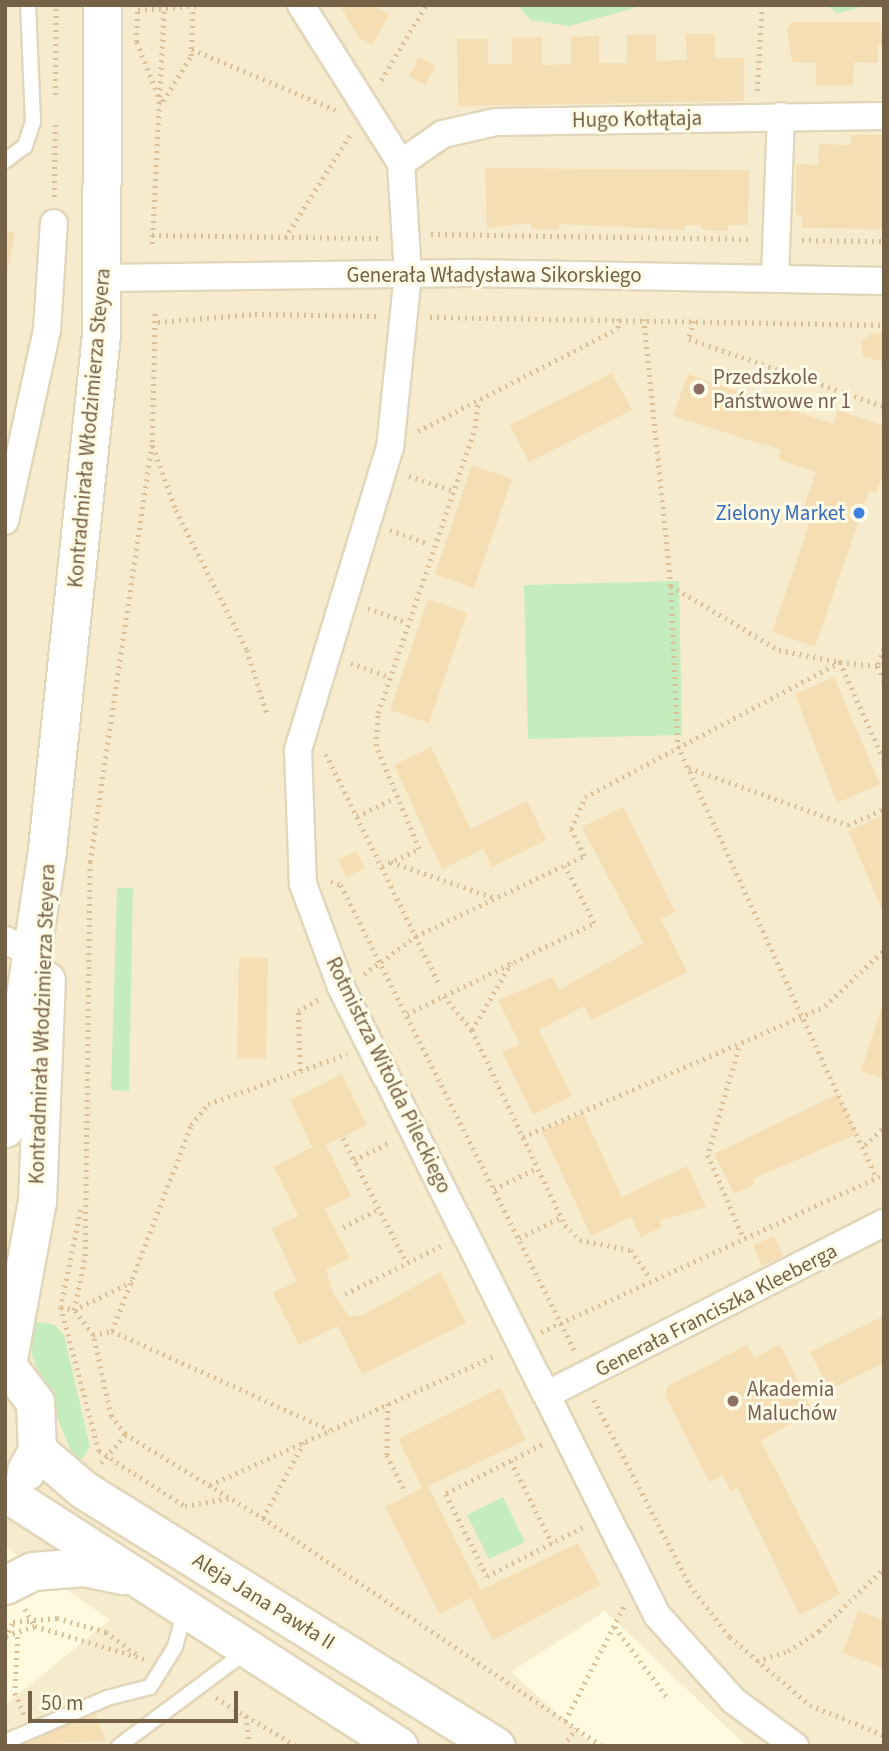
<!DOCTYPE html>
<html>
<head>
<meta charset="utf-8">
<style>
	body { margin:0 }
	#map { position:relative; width:889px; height:1751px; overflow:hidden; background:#fef9df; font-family:"Source Sans 3",sans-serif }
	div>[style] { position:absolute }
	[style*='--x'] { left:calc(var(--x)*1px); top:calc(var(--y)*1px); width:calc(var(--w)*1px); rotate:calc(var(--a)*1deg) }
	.residential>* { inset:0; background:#f6eccd }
	.green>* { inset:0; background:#c5ecbd }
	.building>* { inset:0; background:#f5ddb4 }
	.path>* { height:4.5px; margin-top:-2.25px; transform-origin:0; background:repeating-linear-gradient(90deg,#d9c098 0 2px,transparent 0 7px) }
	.roads { filter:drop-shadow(2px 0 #e2d6ba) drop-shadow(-2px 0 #e2d6ba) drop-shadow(0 2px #e2d6ba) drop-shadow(0 -2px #e2d6ba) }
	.lane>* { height:14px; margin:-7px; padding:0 7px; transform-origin:7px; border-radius:7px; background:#fff }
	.street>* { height:26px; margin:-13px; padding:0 13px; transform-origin:13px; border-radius:13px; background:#fff }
	.secondary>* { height:37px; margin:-18.5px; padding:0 18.5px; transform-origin:18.5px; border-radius:18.5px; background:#fff }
	.dots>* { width:19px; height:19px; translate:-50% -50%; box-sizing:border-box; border:4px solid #fffbe6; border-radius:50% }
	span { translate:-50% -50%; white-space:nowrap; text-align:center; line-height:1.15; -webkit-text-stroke:6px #fffbe6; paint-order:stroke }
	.street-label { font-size:21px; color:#756145 }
	.education-label { font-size:21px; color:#785e54 }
	.left { translate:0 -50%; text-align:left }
	.shop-label { font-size:21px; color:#366cbe }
	.right { translate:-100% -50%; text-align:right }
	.frame { position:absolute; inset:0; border:7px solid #756145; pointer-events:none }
	.scale { position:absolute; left:28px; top:1691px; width:210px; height:32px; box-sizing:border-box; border:4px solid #756145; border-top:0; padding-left:9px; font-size:21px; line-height:24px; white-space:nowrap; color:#756145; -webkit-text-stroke:5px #fffbe6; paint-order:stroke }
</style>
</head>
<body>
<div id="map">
	<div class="residential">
		<div style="clip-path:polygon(5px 5px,884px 5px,884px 1746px,746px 1746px,605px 1611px,511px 1672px,594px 1746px,5px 1746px,5px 1705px,110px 1620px,5px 1547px)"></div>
	</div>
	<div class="green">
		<div style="clip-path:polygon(517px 5px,646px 5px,569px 26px,531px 20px)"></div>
		<div style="clip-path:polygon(826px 5px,872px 5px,837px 13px)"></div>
		<div style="clip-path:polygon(679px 581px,682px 735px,528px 739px,524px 585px)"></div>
		<div style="clip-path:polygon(117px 888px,133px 888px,129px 1091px,111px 1090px)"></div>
		<div style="clip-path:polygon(33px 1321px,55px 1325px,64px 1335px,90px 1447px,77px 1466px,32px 1356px)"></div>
		<div style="clip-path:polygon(503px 1497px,525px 1542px,489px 1559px,467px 1515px)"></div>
	</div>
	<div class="building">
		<div style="clip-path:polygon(340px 5px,373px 5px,389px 15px,372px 45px,358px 37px)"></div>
		<div style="clip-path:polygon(793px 22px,879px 22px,884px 46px,878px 45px,878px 63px,854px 62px,853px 85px,816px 86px,816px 63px,792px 62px,787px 29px)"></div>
		<div style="clip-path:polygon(686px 34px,715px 34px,715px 58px,744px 58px,744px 101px,458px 106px,457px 39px,488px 39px,488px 64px,512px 64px,512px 38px,542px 37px,542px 65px,571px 64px,571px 37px,599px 36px,599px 63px,627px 63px,627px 35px,656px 35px,656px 61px,687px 60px)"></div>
		<div style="clip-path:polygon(419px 57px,436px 66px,425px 85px,409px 76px)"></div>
		<div style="clip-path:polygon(851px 135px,884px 135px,884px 229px,802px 228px,802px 215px,796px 215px,796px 164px,818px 165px,819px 144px,851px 145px)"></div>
		<div style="clip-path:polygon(485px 168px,749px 170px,748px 225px,728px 225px,728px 231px,703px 230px,700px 225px,685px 225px,685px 230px,559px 224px,559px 229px,532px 229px,530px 223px,487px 228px)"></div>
		<div style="clip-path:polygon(5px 231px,15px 232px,7px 275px,5px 275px)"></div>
		<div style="clip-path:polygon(871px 333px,884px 333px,884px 362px,863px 356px,861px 342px)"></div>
		<div style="clip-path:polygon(612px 373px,632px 410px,529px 462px,510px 425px)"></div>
		<div style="clip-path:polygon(688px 374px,833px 424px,838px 410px,884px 426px,884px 470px,876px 493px,869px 491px,815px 647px,772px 632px,809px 525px,799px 521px,816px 472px,778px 459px,781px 450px,673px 416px)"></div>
		<div style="clip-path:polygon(472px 465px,512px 479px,474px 588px,435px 574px)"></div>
		<div style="clip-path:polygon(428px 599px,467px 613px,429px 723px,390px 710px)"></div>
		<div style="clip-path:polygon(834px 677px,880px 784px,837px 803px,795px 694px)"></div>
		<div style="clip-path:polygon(431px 747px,471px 829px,527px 801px,546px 840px,492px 867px,483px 849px,442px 869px,394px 765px)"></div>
		<div style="clip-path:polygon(623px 807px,675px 912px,661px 919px,687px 972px,591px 1020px,584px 1006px,539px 1030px,572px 1096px,533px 1115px,502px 1052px,520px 1044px,498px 1000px,553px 977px,559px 990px,643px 943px,582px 827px)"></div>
		<div style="clip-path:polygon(884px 815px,884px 905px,881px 907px,848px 831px)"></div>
		<div style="clip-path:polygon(356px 851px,365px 868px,346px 877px,338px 860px)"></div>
		<div style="clip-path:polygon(239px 957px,268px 958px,266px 1059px,237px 1058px)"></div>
		<div style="clip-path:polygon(883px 1004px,884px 1004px,884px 1079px,861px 1071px)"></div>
		<div style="clip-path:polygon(342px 1074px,367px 1125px,326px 1145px,351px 1196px,325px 1209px,350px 1258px,326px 1270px,333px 1293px,349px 1316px,363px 1315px,441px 1272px,466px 1323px,362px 1374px,338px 1326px,299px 1345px,273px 1293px,297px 1281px,272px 1229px,298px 1216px,274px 1167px,312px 1147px,290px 1100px)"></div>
		<div style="clip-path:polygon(838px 1094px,857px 1134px,753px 1179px,755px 1184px,734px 1194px,714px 1154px)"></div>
		<div style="clip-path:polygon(583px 1113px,622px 1197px,687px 1166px,706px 1207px,659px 1221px,662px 1227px,641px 1237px,631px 1217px,591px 1236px,542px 1131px)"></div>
		<div style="clip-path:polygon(774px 1236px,783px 1256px,762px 1266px,753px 1245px)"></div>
		<div style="clip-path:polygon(884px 1316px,884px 1363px,829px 1390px,810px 1352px)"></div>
		<div style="clip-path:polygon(747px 1345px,754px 1358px,780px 1345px,812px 1410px,761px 1441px,840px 1594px,800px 1615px,737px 1487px,730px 1491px,723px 1475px,709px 1482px,665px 1395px,668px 1386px)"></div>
		<div style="clip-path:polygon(500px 1388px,526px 1440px,428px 1486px,481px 1590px,578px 1543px,600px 1585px,493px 1640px,471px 1598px,440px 1614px,385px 1507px,422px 1488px,398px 1439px)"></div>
		<div style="clip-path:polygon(858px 1611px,884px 1620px,884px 1668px,843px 1653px)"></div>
		<div style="clip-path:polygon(93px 1709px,106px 1741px,11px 1746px)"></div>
	</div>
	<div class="path">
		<div style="--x:138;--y:5;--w:37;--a:92"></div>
		<div style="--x:137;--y:42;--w:65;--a:68.2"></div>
		<div style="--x:138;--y:10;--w:62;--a:-4.6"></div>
		<div style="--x:192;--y:49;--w:156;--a:23"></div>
		<div style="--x:381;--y:80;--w:87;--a:-59"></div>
		<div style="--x:757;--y:91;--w:86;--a:-86.7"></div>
		<div style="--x:55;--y:95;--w:90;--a:-89.4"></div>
		<div style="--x:163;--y:101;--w:53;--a:-58.1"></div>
		<div style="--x:191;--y:56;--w:51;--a:-87.8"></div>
		<div style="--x:54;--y:197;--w:72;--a:-89.2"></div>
		<div style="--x:431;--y:234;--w:320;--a:0.9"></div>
		<div style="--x:152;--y:235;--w:227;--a:0.8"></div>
		<div style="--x:285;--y:238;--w:124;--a:-57.8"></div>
		<div style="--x:802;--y:240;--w:82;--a:0.7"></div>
		<div style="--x:152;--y:244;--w:239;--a:-87.1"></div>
		<div style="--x:430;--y:317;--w:454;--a:1"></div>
		<div style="--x:644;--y:319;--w:268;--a:84.2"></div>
		<div style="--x:671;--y:586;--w:160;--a:87.5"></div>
		<div style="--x:678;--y:746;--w:476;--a:65.3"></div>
		<div style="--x:694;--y:321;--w:19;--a:106"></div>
		<div style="--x:689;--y:339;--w:206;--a:19"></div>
		<div style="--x:158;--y:322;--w:97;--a:-4.7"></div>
		<div style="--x:255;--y:314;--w:124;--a:0.9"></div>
		<div style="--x:418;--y:431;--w:225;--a:-27.2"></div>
		<div style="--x:618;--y:328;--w:9;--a:-84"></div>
		<div style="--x:153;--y:446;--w:68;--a:70.2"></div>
		<div style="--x:176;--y:510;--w:157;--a:63.1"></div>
		<div style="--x:247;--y:650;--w:70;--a:72.6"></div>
		<div style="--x:409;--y:476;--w:44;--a:18.4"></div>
		<div style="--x:390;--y:530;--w:42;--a:19.3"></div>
		<div style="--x:671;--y:586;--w:126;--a:30.7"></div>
		<div style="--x:779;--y:650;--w:62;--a:11.1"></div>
		<div style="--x:840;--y:662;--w:107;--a:65.8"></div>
		<div style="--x:368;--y:608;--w:38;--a:20"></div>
		<div style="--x:884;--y:649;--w:18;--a:109"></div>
		<div style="--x:878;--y:666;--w:15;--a:67"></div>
		<div style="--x:351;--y:663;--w:37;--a:20"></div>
		<div style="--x:326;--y:754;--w:258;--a:63.8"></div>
		<div style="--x:689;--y:768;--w:169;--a:19.7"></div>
		<div style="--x:848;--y:825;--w:39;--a:-24"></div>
		<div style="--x:357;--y:816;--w:40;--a:-25"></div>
		<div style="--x:391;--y:862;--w:110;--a:19.1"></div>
		<div style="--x:382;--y:866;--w:41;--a:-24.7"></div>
		<div style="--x:419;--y:849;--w:112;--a:-112.7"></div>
		<div style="--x:376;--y:746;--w:33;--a:-87"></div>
		<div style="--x:378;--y:713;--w:301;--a:-71.2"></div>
		<div style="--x:475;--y:428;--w:28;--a:-84"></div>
		<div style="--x:331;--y:881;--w:11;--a:22"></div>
		<div style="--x:341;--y:885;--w:524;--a:63.34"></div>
		<div style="--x:364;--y:974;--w:64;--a:-36.2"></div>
		<div style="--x:416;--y:936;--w:186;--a:-25.5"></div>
		<div style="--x:584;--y:856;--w:30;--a:-116"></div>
		<div style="--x:571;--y:829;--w:35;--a:-66"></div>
		<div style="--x:585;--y:797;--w:289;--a:-27.9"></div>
		<div style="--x:840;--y:662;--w:38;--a:6"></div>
		<div style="--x:444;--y:996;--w:44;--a:50.5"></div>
		<div style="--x:472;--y:1030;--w:216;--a:64.5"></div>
		<div style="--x:565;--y:1225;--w:21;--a:45"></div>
		<div style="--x:580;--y:1240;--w:52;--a:11.1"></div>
		<div style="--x:631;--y:1250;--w:34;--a:56"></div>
		<div style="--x:407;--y:1014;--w:208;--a:-25.9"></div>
		<div style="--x:594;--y:923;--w:64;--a:-117"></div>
		<div style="--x:472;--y:1030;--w:78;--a:-59.8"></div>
		<div style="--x:739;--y:1048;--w:111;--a:106.2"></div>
		<div style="--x:708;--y:1155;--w:89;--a:66.9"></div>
		<div style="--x:300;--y:1071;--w:60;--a:-91.9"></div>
		<div style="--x:298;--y:1011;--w:24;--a:-30"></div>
		<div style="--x:523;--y:1137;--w:329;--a:-23.4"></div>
		<div style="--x:825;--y:1006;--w:81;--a:-43.5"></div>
		<div style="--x:343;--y:1138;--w:140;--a:62.9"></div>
		<div style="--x:865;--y:1145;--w:26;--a:-43"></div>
		<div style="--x:354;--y:1160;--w:41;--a:-25.9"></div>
		<div style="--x:494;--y:1189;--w:48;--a:-26"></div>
		<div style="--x:81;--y:1210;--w:99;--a:101.7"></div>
		<div style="--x:61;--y:1307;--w:149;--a:75.2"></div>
		<div style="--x:99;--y:1451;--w:102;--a:32.6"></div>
		<div style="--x:185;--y:1506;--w:46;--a:-10.1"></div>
		<div style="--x:343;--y:1227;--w:40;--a:-26.6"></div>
		<div style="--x:519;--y:1238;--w:46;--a:-26"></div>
		<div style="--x:345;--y:1294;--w:107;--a:-26.6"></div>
		<div style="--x:61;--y:1307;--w:13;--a:13"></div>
		<div style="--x:74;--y:1310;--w:68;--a:-26.2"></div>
		<div style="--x:112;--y:1331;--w:239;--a:24.4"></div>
		<div style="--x:541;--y:1332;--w:378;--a:-24.7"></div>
		<div style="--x:93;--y:1335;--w:19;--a:-12"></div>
		<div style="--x:112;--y:1331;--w:221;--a:-69"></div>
		<div style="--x:191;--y:1125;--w:27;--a:-51"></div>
		<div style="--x:208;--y:1104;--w:148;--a:-19.8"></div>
		<div style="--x:594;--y:1400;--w:208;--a:62.6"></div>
		<div style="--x:690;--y:1585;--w:66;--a:52.4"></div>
		<div style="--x:730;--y:1637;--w:105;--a:40.4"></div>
		<div style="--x:810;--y:1705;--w:80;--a:22.1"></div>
		<div style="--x:388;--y:1404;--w:51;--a:91.1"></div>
		<div style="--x:387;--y:1455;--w:40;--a:63.4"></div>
		<div style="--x:125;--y:1434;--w:162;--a:31.3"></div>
		<div style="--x:263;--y:1518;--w:409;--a:33.9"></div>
		<div style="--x:542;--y:1445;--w:108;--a:153"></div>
		<div style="--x:446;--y:1494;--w:92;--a:63.4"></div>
		<div style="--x:487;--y:1576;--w:108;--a:-27"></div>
		<div style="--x:511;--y:1461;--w:92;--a:63.4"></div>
		<div style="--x:101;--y:1463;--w:38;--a:-50"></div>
		<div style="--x:125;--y:1434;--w:23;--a:-128"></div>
		<div style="--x:111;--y:1416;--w:83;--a:-102.5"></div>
		<div style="--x:93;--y:1335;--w:31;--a:-127"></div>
		<div style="--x:74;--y:1310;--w:55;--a:-78.5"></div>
		<div style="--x:85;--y:1256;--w:394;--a:-89.3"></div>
		<div style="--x:90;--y:862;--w:425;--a:-81.6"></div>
		<div style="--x:152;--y:442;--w:132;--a:-88.7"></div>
		<div style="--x:210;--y:1485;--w:314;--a:-24.4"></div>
		<div style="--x:263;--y:1518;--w:86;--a:-61.7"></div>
		<div style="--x:25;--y:1609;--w:20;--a:60"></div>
		<div style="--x:35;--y:1626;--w:114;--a:16.8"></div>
		<div style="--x:615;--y:1627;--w:89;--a:53.3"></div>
		<div style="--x:6;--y:1636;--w:31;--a:-19"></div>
		<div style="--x:18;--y:1637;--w:56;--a:93.1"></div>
		<div style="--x:15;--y:1693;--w:23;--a:67"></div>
		<div style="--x:5;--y:1638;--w:18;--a:-63"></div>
		<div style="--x:13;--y:1622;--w:44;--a:-5.2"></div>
		<div style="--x:57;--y:1618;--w:51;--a:15.9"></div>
		<div style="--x:106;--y:1632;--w:37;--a:36"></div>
		<div style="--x:757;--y:1661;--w:33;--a:-18"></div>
		<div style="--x:788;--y:1651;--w:37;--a:-33"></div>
		<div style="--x:819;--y:1631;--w:91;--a:-44.1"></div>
		<div style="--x:216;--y:1698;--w:94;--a:30.7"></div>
		<div style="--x:246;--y:1716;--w:30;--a:82"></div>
		<div style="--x:565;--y:1721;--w:129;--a:-62.8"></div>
		<div style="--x:563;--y:1746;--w:22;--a:-54"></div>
	</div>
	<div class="roads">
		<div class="lane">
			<div style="--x:5;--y:161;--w:25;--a:-37"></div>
			<div style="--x:25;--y:146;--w:25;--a:-72"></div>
			<div style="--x:33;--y:122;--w:117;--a:-92.4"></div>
			<div style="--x:5;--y:1742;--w:111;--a:-23.3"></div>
			<div style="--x:107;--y:1698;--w:44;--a:-14.3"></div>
			<div style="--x:150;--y:1687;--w:47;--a:-58"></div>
			<div style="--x:175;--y:1647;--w:38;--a:-75"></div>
			<div style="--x:119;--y:1746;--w:159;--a:-36.6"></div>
		</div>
		<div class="street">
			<div style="--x:301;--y:5;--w:187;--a:57.7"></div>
			<div style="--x:401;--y:163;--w:111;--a:86.4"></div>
			<div style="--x:408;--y:274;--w:174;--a:95.9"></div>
			<div style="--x:390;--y:447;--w:317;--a:106.9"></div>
			<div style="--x:298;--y:750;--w:134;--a:87.9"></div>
			<div style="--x:303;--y:884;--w:110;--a:69.7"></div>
			<div style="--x:341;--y:987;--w:703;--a:63.29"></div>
			<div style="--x:657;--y:1615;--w:115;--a:48.2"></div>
			<div style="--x:734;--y:1701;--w:76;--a:36.4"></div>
			<div style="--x:401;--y:163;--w:51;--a:-34.6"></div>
			<div style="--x:443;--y:134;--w:54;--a:-12.8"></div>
			<div style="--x:496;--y:122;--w:388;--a:-0.9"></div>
			<div style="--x:104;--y:278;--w:362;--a:-0.8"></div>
			<div style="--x:466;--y:273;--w:418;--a:1.1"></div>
			<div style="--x:775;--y:278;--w:162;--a:-87.9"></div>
			<div style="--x:5;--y:521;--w:196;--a:-77.6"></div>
			<div style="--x:47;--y:330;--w:107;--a:-86.3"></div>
			<div style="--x:5;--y:940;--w:25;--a:26"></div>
			<div style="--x:28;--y:951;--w:19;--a:55"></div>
			<div style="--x:548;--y:1394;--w:377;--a:-27"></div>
		</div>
		<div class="secondary">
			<div style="--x:5;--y:1128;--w:282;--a:-81.4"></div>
			<div style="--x:47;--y:849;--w:518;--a:-84.01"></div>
			<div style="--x:101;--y:334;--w:329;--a:-89.8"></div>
			<div style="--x:5;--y:1363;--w:49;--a:52.4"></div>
			<div style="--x:35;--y:1402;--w:48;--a:87.6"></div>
			<div style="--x:37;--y:1450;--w:24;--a:118"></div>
			<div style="--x:7;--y:1364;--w:166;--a:-79.6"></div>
			<div style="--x:37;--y:1201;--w:221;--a:-87.7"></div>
			<div style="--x:37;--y:1450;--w:62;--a:40.4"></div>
			<div style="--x:84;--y:1490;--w:485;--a:31.9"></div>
			<div style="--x:6;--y:1493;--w:467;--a:32.8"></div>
			<div style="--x:5;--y:1585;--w:31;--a:-27"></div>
			<div style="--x:33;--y:1571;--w:51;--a:-4.5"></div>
			<div style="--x:84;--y:1567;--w:39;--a:12"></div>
		</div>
	</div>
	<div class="dots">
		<div style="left:699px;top:389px;background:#8d6e63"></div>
		<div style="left:859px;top:513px;background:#3f7fe0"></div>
		<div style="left:733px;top:1401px;background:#8d6e63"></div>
	</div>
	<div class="street-label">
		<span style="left:637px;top:119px;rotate:-1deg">Hugo Kołłątaja</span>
		<span style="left:494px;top:275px">Generała Władysława Sikorskiego</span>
		<span style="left:89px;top:428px;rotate:-85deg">Kontradmirała Włodzimierza Steyera</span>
		<span style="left:42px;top:1024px;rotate:-88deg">Kontradmirała Włodzimierza Steyera</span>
		<span style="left:389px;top:1075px;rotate:64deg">Rotmistrza Witolda Pileckiego</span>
		<span style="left:716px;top:1310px;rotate:-27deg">Generała Franciszka Kleeberga</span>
		<span style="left:264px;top:1601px;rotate:32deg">Aleja Jana Pawła II</span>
	</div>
	<div class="education-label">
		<span class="left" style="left:713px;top:389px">Przedszkole<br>Państwowe nr 1</span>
		<span class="left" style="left:747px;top:1401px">Akademia<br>Maluchów</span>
	</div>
	<div class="shop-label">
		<span class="right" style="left:845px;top:513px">Zielony Market</span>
	</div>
	<div class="frame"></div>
	<div class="scale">50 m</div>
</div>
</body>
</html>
